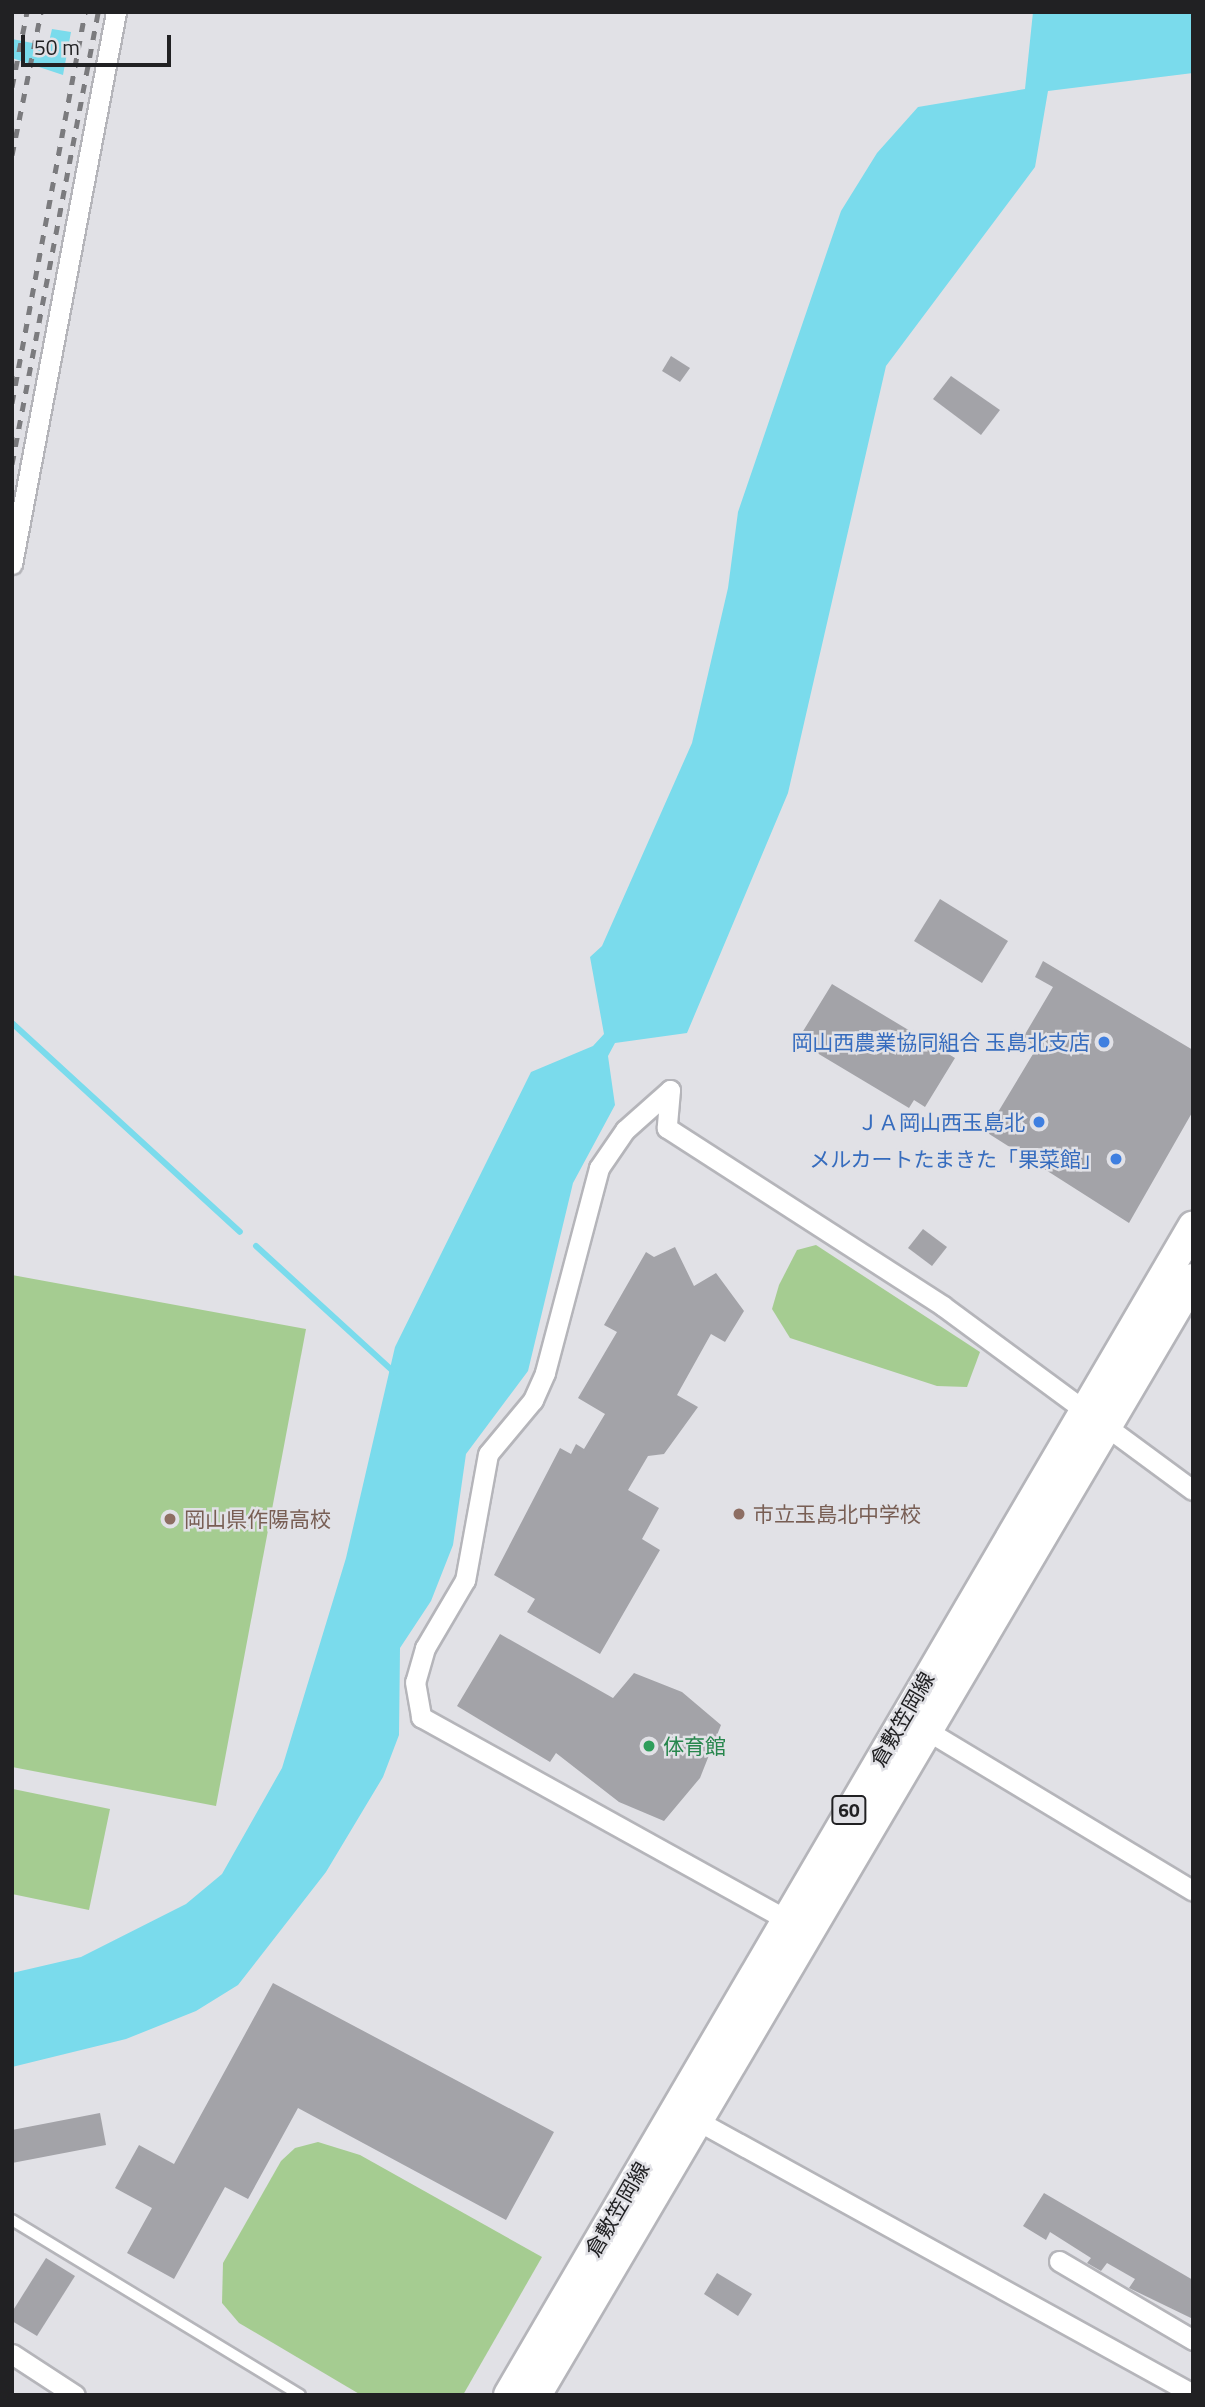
<!DOCTYPE html>
<html>
<head>
<meta charset="utf-8">
<style>
	body { margin:0 }
	#map { position:relative; width:1205px; height:2407px; overflow:hidden; background:#e1e1e6; font-family:"Titillium Web","Noto Sans JP",sans-serif }
	div>[style] { position:absolute }
	[style*='--x'] { left:calc(var(--x)*1px); top:calc(var(--y)*1px); width:calc(var(--w)*1px); rotate:calc(var(--a)*1deg) }
	.green>* { inset:0; background:#a5cc91 }
	.water>* { inset:0; background:#7adbec }
	.stream>* { height:6px; margin:-3px; padding:0 3px; transform-origin:3px; border-radius:3px; background:#7adbec }
	.building>* { inset:0; background:#a3a3a8 }
	.roads { filter:drop-shadow(2px 0 #b5b5ba) drop-shadow(-2px 0 #b5b5ba) drop-shadow(0 2px #b5b5ba) drop-shadow(0 -2px #b5b5ba) }
	.lane>* { height:10px; margin:-5px; padding:0 5px; transform-origin:5px; border-radius:5px; background:#fff }
	.street>* { height:19px; margin:-9.5px; padding:0 9.5px; transform-origin:9.5px; border-radius:9.5px; background:#fff }
	.primary>* { height:30px; margin:-15px; padding:0 15px; transform-origin:15px; border-radius:15px; background:#fff }
	.rail>* { height:5px; margin-top:-2.5px; transform-origin:0; background:repeating-linear-gradient(90deg,#7b7b7e 0 9px,transparent 0 18px) }
	.dots>* { width:19px; height:19px; translate:-50% -50%; box-sizing:border-box; border:4px solid #e1e1e6; border-radius:50% }
	span { translate:-50% -50%; white-space:nowrap; text-align:center; line-height:1.15; -webkit-text-stroke:5px #e1e1e6; paint-order:stroke }
	.shield-label span { padding:2px 5px; background:#e1e1e6; border:2px solid; border-radius:5px; -webkit-text-stroke-width:0 }
	.shield-label { font-size:19px; color:#212123; font-weight:700 }
	.shop-label { font-size:21px; color:#366cbe }
	.right { translate:-100% -50%; text-align:right }
	.education-label { font-size:21px; color:#785e54 }
	.left { translate:0 -50%; text-align:left }
	.street-label { font-size:21px; color:#212123 }
	.leisure-label { font-size:21px; color:#27864d }
	.frame { position:absolute; inset:0; border:14px solid #212123; pointer-events:none }
	.scale { position:absolute; left:21px; top:35px; width:150px; height:32px; box-sizing:border-box; border:4px solid #212123; border-top:0; padding-left:9px; font-size:21px; line-height:24px; white-space:nowrap; color:#212123; -webkit-text-stroke:5px #e1e1e6; paint-order:stroke }
</style>
</head>
<body>
<div id="map">
	<div class="green">
		<div style="clip-path:polygon(816px 1245px,980px 1352px,967px 1387px,937px 1386px,790px 1338px,772px 1309px,779px 1285px,797px 1250px)"></div>
		<div style="clip-path:polygon(12px 1275px,306px 1329px,216px 1806px,12px 1767px)"></div>
		<div style="clip-path:polygon(13px 1789px,110px 1809px,89px 1910px,12px 1894px)"></div>
		<div style="clip-path:polygon(318px 2142px,360px 2155px,542px 2257px,463px 2395px,361px 2395px,239px 2323px,222px 2303px,223px 2263px,281px 2161px,295px 2148px)"></div>
	</div>
	<div class="water">
		<div style="clip-path:polygon(1033px 12px,1193px 12px,1193px 73px,1048px 91px,1035px 167px,886px 366px,788px 793px,687px 1033px,615px 1043px,608px 1056px,615px 1105px,573px 1183px,528px 1371px,466px 1454px,453px 1545px,431px 1601px,400px 1648px,399px 1735px,383px 1777px,326px 1872px,238px 1985px,196px 2011px,126px 2039px,12px 2067px,12px 1973px,81px 1957px,186px 1904px,222px 1874px,282px 1768px,346px 1558px,395px 1347px,531px 1072px,593px 1046px,604px 1034px,590px 957px,602px 946px,692px 743px,728px 588px,738px 512px,841px 211px,877px 153px,918px 107px,1025px 89px)"></div>
		<div style="clip-path:polygon(52px 29px,71px 32px,63px 75px,12px 58px,12px 39px,48px 46px)"></div>
	</div>
	<div class="stream">
		<div style="--x:12;--y:1023;--w:309;--a:42.5"></div>
		<div style="--x:256;--y:1246;--w:187;--a:42.4"></div>
	</div>
	<div class="building">
		<div style="clip-path:polygon(671px 356px,690px 368px,680px 382px,662px 371px)"></div>
		<div style="clip-path:polygon(951px 376px,1000px 410px,981px 435px,933px 399px)"></div>
		<div style="clip-path:polygon(940px 899px,1008px 941px,982px 983px,914px 941px)"></div>
		<div style="clip-path:polygon(1043px 961px,1193px 1050px,1193px 1111px,1129px 1223px,986px 1132px,1036px 1049px,1024px 1036px,1053px 987px,1035px 977px)"></div>
		<div style="clip-path:polygon(832px 984px,955px 1058px,925px 1107px,914px 1100px,909px 1108px,797px 1041px)"></div>
		<div style="clip-path:polygon(923px 1229px,947px 1247px,932px 1266px,908px 1248px)"></div>
		<div style="clip-path:polygon(675px 1247px,694px 1286px,716px 1273px,744px 1311px,725px 1342px,711px 1334px,677px 1395px,698px 1407px,664px 1454px,648px 1456px,628px 1490px,659px 1508px,642px 1539px,660px 1550px,600px 1654px,527px 1612px,535px 1599px,494px 1575px,560px 1448px,571px 1454px,576px 1444px,584px 1449px,605px 1414px,578px 1398px,617px 1332px,604px 1325px,646px 1252px,654px 1257px)"></div>
		<div style="clip-path:polygon(500px 1634px,613px 1698px,634px 1673px,682px 1692px,721px 1725px,700px 1778px,664px 1821px,619px 1802px,556px 1753px,550px 1762px,457px 1706px)"></div>
		<div style="clip-path:polygon(273px 1983px,554px 2132px,506px 2220px,298px 2108px,248px 2199px,225px 2187px,174px 2279px,127px 2253px,152px 2208px,115px 2188px,139px 2145px,174px 2164px)"></div>
		<div style="clip-path:polygon(100px 2113px,106px 2145px,12px 2163px,12px 2130px)"></div>
		<div style="clip-path:polygon(1044px 2193px,1193px 2280px,1193px 2319px,1129px 2288px,1135px 2279px,1107px 2263px,1101px 2271px,1087px 2263px,1091px 2258px,1050px 2232px,1046px 2240px,1023px 2226px)"></div>
		<div style="clip-path:polygon(46px 2258px,75px 2276px,37px 2336px,12px 2321px,12px 2312px)"></div>
		<div style="clip-path:polygon(717px 2273px,752px 2294px,738px 2316px,704px 2294px)"></div>
	</div>
	<div class="roads">
		<div class="lane">
			<div style="--x:12;--y:2220;--w:337;--a:31.3"></div>
		</div>
		<div class="street">
			<div style="--x:12;--y:564;--w:562;--a:-79.33"></div>
			<div style="--x:670;--y:1090;--w:60;--a:138.4"></div>
			<div style="--x:625;--y:1130;--w:46;--a:124.4"></div>
			<div style="--x:599;--y:1168;--w:212;--a:104.8"></div>
			<div style="--x:545;--y:1373;--w:30;--a:114"></div>
			<div style="--x:533;--y:1400;--w:70;--a:129.8"></div>
			<div style="--x:488;--y:1454;--w:128;--a:100.3"></div>
			<div style="--x:465;--y:1580;--w:79;--a:120.5"></div>
			<div style="--x:425;--y:1648;--w:35;--a:106"></div>
			<div style="--x:415;--y:1682;--w:36;--a:80"></div>
			<div style="--x:421;--y:1717;--w:429;--a:29"></div>
			<div style="--x:670;--y:1090;--w:38;--a:95"></div>
			<div style="--x:667;--y:1128;--w:328;--a:32.8"></div>
			<div style="--x:943;--y:1306;--w:310;--a:36.4"></div>
			<div style="--x:918;--y:1725;--w:321;--a:31.1"></div>
			<div style="--x:689;--y:2116;--w:576;--a:28.88"></div>
			<div style="--x:1059;--y:2261;--w:156;--a:30.5"></div>
			<div style="--x:12;--y:2354;--w:75;--a:33.1"></div>
		</div>
		<div class="primary">
			<div style="--x:509;--y:2395;--w:1354;--a:-59.65"></div>
			<div style="--x:536;--y:2395;--w:1295;--a:-59.51"></div>
		</div>
	</div>
	<div class="rail">
		<div style="--x:12;--y:87;--w:76;--a:-78.7"></div>
		<div style="--x:12;--y:155;--w:146;--a:-78.5"></div>
		<div style="--x:12;--y:403;--w:398;--a:-79.4"></div>
		<div style="--x:12;--y:464;--w:460;--a:-79.2"></div>
	</div>
	<div class="dots">
		<div style="left:1104px;top:1042px;background:#3f7fe0"></div>
		<div style="left:1039px;top:1122px;background:#3f7fe0"></div>
		<div style="left:1116px;top:1159px;background:#3f7fe0"></div>
		<div style="left:739px;top:1514px;background:#8d6e63"></div>
		<div style="left:170px;top:1519px;background:#8d6e63"></div>
		<div style="left:649px;top:1746px;background:#2e9e5b"></div>
	</div>
	<div class="shield-label">
		<span style="left:849px;top:1810px">60</span>
	</div>
	<div class="shop-label">
		<span class="right" style="left:1090px;top:1042px">岡山西農業協同組合 玉島北支店</span>
		<span class="right" style="left:1025px;top:1122px">ＪＡ岡山西玉島北</span>
		<span class="right" style="left:1102px;top:1159px">メルカートたまきた「果菜館」</span>
	</div>
	<div class="education-label">
		<span class="left" style="left:753px;top:1514px">市立玉島北中学校</span>
		<span class="left" style="left:184px;top:1519px">岡山県作陽高校</span>
	</div>
	<div class="street-label">
		<span style="left:902px;top:1719px;rotate:-60deg">倉敷笠岡線</span>
		<span style="left:617px;top:2209px;rotate:-60deg">倉敷笠岡線</span>
	</div>
	<div class="leisure-label">
		<span class="left" style="left:663px;top:1746px">体育館</span>
	</div>
	<div class="frame"></div>
	<div class="scale">50 m</div>
</div>
</body>
</html>
